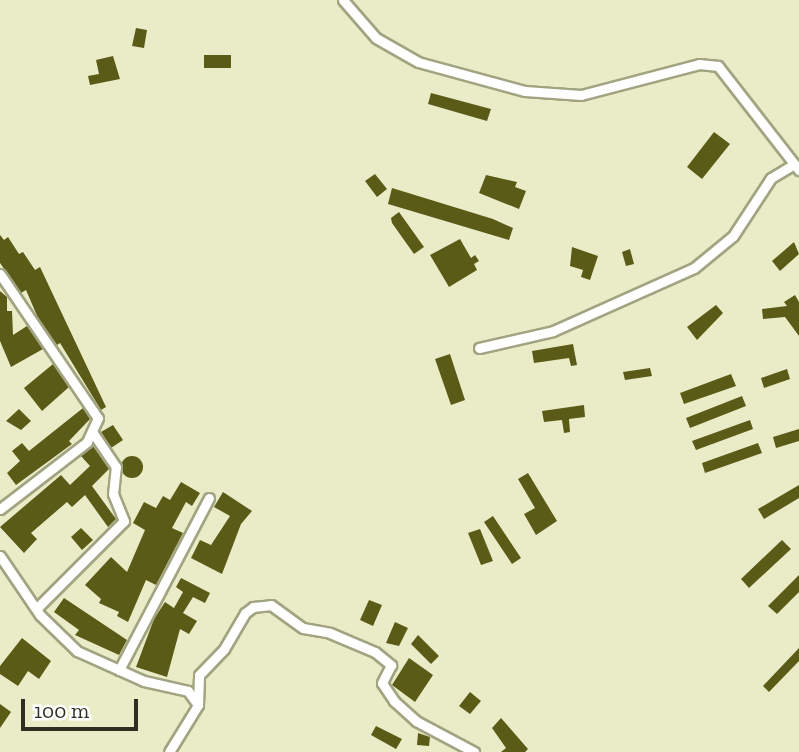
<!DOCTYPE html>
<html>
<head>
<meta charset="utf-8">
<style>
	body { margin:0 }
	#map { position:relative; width:799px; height:752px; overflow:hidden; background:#eaecc8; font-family:"Zilla Slab",serif }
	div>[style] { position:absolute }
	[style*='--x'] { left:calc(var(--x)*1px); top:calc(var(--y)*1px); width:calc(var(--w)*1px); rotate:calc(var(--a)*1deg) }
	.building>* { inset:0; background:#5a5b17 }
	.round { border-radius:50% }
	.roads { filter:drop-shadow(2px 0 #a2a481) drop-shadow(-2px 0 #a2a481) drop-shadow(0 2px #a2a481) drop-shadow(0 -2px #a2a481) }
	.minor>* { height:9px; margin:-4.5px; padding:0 4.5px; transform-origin:4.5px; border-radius:4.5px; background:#fff }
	span { translate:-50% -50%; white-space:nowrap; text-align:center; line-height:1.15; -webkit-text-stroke:7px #fff; paint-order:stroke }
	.scale { position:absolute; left:21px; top:699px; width:117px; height:32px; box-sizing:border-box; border:4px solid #2e2e20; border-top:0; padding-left:9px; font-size:21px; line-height:24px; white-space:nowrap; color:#2e2e20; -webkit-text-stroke:5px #fff; paint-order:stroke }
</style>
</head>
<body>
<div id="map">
	<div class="building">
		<div style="clip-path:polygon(136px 28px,147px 30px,144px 48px,132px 46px)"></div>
		<div style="clip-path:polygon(204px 55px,231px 55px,231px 68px,204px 68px)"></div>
		<div style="clip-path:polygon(113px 56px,120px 79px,90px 85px,88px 76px,99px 74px,96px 60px)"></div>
		<div style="clip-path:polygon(431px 93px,491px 109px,487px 121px,428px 104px)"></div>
		<div style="clip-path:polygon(714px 132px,730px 144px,702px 179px,687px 167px)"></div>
		<div style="clip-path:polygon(375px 174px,387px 189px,377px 197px,365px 181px)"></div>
		<div style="clip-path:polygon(486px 175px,517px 182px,515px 187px,526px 191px,519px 209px,479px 193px)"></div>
		<div style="clip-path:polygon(392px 188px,493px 219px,513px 228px,509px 240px,388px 204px)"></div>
		<div style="clip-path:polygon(399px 212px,424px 247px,414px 254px,392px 223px,391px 218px)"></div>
		<div style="clip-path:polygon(0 235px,4px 240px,8px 237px,19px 254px,23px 252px,35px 270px,40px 267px,106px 407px,101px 410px,60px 343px,57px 345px,38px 318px,26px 290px,21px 293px,0 263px)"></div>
		<div style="clip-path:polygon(460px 239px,471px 258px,475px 255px,479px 261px,474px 264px,477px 270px,449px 287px,430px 255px)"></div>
		<div style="clip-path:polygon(794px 242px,799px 254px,780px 271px,772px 261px)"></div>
		<div style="clip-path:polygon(572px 247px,598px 256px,590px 280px,581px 277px,583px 270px,570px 266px)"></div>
		<div style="clip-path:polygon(630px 249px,634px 264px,626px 266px,622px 252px)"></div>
		<div style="clip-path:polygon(0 291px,7px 297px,7px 311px,12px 311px,13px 335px,27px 326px,43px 349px,11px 367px,0 341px)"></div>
		<div style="clip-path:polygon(795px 295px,799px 302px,799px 336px,785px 317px,763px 319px,762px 309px,787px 306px,784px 302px)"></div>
		<div style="clip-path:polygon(716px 305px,723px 313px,697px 340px,687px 327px)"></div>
		<div style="clip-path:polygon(573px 344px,577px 365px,571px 366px,569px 358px,534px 363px,532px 351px)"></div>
		<div style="clip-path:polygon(450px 354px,465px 400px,451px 405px,435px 359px)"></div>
		<div style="clip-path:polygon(53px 364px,69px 387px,42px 411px,24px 388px)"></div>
		<div style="clip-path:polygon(650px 368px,652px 376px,625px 380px,623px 372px)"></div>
		<div style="clip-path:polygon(787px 369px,790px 379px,764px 388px,761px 378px)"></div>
		<div style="clip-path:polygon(731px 374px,736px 386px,684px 404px,680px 393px)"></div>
		<div style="clip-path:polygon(742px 396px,746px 406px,690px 428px,686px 418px)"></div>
		<div style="clip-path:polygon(584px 405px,585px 417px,569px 419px,570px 432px,564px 433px,562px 420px,544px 422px,542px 411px)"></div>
		<div style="clip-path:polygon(83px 408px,90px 419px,69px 441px,72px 444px,16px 485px,7px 473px,20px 461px,12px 451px,22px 443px,29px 451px)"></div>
		<div style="clip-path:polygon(19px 409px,31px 421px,21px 430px,6px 421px)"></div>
		<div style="clip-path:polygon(750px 420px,753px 429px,696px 450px,692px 441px)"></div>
		<div style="clip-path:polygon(113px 425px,123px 440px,111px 448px,101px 432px)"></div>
		<div style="clip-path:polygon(799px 429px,799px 441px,776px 448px,773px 437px)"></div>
		<div style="clip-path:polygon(758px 443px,762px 453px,705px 473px,702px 463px)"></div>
		<div style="clip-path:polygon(93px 446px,109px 469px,92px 486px,116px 519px,108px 527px,85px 495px,72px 507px,67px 502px,31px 533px,37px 539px,24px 553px,0 527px,61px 475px,70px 485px,90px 466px,81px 456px)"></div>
		<div class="round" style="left:121px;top:456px;width:22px;height:22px"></div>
		<div style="clip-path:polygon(528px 473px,557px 521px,536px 535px,524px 514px,535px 508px,518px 479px)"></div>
		<div style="clip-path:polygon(181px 482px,200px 493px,192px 506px,186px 502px,172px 528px,183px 533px,156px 585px,146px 580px,128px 622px,117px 616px,119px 612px,99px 603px,101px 599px,85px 585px,111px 557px,127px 572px,145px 530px,133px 523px,144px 502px,156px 508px,163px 496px,170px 500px)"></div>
		<div style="clip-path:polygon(799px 485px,799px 498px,764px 519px,758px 509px)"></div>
		<div style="clip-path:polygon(223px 492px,252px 511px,241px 524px,222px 574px,191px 558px,200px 540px,211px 545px,230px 516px,214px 507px)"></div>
		<div style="clip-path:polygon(493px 516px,521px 558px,512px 564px,484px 522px)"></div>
		<div style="clip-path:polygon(81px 528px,93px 540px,82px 550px,71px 537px)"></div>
		<div style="clip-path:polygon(480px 529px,493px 561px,481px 565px,468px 533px)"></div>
		<div style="clip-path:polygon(782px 540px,791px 549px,749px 588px,741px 579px)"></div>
		<div style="clip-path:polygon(799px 575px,799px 592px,777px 614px,768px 606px)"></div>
		<div style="clip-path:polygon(181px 578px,210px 593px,205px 603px,193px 597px,183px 613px,197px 621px,189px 634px,180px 629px,167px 677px,136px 667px,154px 619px,165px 602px,174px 608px,183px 592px,176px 587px)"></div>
		<div style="clip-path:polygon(64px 598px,127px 640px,119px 655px,75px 635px,79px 630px,54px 612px)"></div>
		<div style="clip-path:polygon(369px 600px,382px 605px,373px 626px,360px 620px)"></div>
		<div style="clip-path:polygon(395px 622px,408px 628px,399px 646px,386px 643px)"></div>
		<div style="clip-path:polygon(418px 635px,439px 656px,431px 664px,411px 644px)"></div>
		<div style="clip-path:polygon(22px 638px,51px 661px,39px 679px,28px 671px,18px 686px,0 674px,0 666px)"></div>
		<div style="clip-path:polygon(799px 648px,799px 661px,769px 692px,763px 686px)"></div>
		<div style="clip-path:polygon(409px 658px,433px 675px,415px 702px,392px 685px)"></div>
		<div style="clip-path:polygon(470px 692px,481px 701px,470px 714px,459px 706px)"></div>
		<div style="clip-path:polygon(0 704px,11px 712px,0 728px)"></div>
		<div style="clip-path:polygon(501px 718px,528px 749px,525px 752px,501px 752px,506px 748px,492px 728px)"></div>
		<div style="clip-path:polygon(376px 726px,402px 739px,396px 749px,371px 735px)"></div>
		<div style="clip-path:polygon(418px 733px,430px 737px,429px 746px,417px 745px)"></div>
	</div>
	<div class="roads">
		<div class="minor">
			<div style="--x:343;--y:0;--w:50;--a:49"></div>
			<div style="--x:376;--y:38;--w:48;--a:29.7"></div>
			<div style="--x:418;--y:62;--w:111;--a:15.2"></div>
			<div style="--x:525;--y:91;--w:56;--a:4.1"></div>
			<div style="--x:581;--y:95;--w:122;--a:-14.7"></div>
			<div style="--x:699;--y:64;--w:19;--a:6"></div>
			<div style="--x:718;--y:66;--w:132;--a:52.1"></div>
			<div style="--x:0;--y:274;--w:174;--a:55.8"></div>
			<div style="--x:98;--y:418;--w:26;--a:115"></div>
			<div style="--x:87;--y:442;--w:110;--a:142.4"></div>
			<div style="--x:479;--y:348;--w:76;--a:-12.9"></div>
			<div style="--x:553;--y:331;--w:154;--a:-24.1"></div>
			<div style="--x:694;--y:268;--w:50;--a:-39.4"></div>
			<div style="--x:733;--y:236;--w:69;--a:-56.8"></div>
			<div style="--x:771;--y:178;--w:27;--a:-31"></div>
			<div style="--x:0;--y:556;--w:71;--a:55.9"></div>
			<div style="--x:40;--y:615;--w:52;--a:44.2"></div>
			<div style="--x:77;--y:651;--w:73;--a:24.1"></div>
			<div style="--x:144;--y:681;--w:45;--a:12.8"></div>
			<div style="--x:188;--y:691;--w:17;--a:54"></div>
			<div style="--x:198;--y:705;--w:55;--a:121.7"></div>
			<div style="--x:37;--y:608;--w:123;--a:-45"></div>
			<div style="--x:124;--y:521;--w:29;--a:-112"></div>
			<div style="--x:113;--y:494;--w:27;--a:-84"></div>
			<div style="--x:116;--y:467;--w:41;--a:-124.1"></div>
			<div style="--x:119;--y:670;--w:194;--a:-62.4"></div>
			<div style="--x:198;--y:705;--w:30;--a:-88"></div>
			<div style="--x:199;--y:675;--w:36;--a:-46"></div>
			<div style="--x:224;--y:649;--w:42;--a:-59.7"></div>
			<div style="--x:245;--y:613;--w:10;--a:-37"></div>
			<div style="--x:253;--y:607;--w:18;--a:-6"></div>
			<div style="--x:271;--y:605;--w:39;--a:36"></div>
			<div style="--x:303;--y:628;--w:27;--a:10"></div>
			<div style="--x:330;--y:633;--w:49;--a:22.9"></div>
			<div style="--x:375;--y:652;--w:21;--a:39"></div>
			<div style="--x:391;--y:665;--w:20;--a:117"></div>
			<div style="--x:382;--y:683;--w:22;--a:56"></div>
			<div style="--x:394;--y:701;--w:30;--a:42"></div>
			<div style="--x:416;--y:721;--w:66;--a:28.1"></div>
		</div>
	</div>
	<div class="scale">100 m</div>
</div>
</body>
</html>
